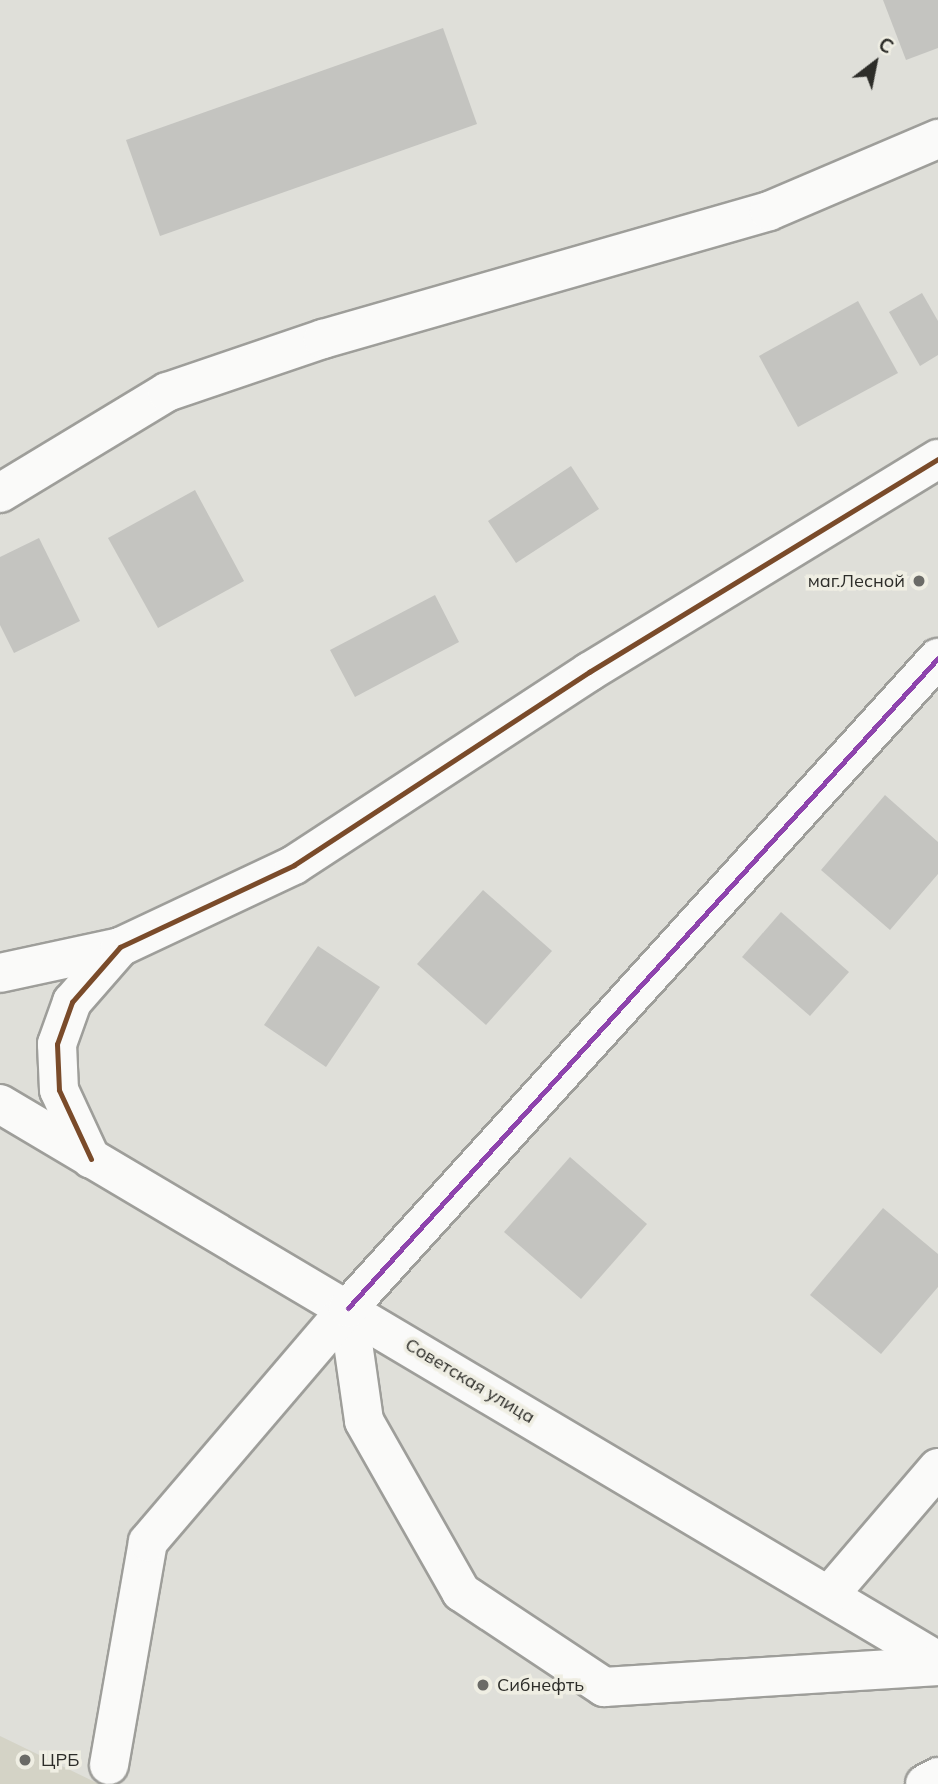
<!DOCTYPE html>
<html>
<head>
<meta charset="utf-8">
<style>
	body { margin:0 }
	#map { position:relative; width:938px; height:1784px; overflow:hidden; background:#dfdfd9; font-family:Mulish,sans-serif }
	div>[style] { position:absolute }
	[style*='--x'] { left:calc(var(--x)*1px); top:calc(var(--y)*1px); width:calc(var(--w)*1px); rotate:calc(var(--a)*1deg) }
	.built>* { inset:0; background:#d4d3c6 }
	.building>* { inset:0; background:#c4c4c0 }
	.roads { filter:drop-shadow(2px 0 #9e9e9a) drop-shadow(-2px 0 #9e9e9a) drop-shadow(0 2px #9e9e9a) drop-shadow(0 -2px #9e9e9a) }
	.minor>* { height:38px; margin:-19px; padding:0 19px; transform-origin:19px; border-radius:19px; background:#fafaf9 }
	.bus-1>* { height:5px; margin:-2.5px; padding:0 2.5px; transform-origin:2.5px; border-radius:2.5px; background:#7a4b2a }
	.bus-2>* { height:5px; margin:-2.5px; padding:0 2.5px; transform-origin:2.5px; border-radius:2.5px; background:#8e44ad }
	.dots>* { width:19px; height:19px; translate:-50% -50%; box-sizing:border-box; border:4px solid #efeee3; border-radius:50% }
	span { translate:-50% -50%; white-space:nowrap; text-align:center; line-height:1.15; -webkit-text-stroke:7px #efeee3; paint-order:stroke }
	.poi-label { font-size:18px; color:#2d2d29 }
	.right { translate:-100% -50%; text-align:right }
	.left { translate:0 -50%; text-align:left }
	.street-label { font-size:18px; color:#2d2d29 }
	.north { position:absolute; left:840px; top:28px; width:70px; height:70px; -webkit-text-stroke:5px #efeee3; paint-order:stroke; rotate:32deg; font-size:19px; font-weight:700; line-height:28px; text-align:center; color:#2d2d29 }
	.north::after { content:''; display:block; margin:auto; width:24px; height:32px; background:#2d2d29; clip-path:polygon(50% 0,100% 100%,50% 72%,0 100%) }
</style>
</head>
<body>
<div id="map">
	<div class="built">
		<div style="clip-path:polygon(0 1736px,99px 1784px,0 1784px)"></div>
	</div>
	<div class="building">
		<div style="clip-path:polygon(883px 0,938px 0,938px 48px,906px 60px)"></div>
		<div style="clip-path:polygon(443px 28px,477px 124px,160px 236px,126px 140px)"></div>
		<div style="clip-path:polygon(922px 293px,938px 321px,938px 355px,920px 366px,889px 312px)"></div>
		<div style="clip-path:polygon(858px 301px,898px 373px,798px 427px,759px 356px)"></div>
		<div style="clip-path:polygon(571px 466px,599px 509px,516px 563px,488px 521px)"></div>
		<div style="clip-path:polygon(195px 490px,244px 581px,158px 628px,108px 538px)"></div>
		<div style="clip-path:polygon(39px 538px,80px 621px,14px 653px,0 625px,0 557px)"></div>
		<div style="clip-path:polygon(435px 595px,459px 642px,355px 697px,330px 650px)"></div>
		<div style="clip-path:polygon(885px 795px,938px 842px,938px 874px,890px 930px,821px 870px)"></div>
		<div style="clip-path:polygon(483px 890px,552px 951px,486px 1025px,417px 964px)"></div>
		<div style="clip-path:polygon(781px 912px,849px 972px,810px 1016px,742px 957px)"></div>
		<div style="clip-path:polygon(318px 946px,380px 987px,326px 1067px,264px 1025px)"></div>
		<div style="clip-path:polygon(570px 1157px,647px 1224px,581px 1299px,504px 1232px)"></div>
		<div style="clip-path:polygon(883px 1208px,938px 1254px,938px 1287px,881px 1354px,810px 1295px)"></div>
	</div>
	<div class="roads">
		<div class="minor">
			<div style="--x:0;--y:493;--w:195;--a:-31.2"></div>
			<div style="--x:167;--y:392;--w:165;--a:-18.8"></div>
			<div style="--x:323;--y:339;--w:464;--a:-16"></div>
			<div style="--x:769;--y:211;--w:184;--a:-23.1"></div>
			<div style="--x:0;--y:973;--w:123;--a:-12.2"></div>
			<div style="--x:0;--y:1104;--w:1091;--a:30.7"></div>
			<div style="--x:91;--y:1159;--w:76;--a:-114.9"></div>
			<div style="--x:59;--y:1090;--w:46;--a:-92.5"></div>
			<div style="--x:57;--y:1044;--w:45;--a:-70.3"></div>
			<div style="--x:72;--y:1002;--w:73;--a:-48.9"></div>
			<div style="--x:120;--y:947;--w:192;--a:-25.2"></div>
			<div style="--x:294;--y:865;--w:353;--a:-33.2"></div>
			<div style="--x:589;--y:672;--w:409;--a:-31.4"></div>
			<div style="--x:348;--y:1308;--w:114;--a:81.9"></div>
			<div style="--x:364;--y:1421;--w:197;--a:60.4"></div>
			<div style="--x:461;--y:1592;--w:172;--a:33.6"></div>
			<div style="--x:604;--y:1687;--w:335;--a:-3.6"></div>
			<div style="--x:830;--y:1594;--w:166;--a:-49.4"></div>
			<div style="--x:109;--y:1765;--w:226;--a:-80.1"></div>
			<div style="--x:148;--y:1542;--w:308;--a:-49.5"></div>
			<div style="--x:348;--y:1308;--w:878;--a:-47.77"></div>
			<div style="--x:925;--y:1784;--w:15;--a:-28"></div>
		</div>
	</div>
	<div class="bus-1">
		<div style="--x:91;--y:1159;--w:76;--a:-114.9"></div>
		<div style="--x:59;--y:1090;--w:46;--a:-92.5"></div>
		<div style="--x:57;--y:1044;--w:45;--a:-70.3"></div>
		<div style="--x:72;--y:1002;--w:73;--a:-48.9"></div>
		<div style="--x:120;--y:947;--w:192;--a:-25.2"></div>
		<div style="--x:294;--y:865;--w:353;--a:-33.2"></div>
		<div style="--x:589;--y:672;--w:409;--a:-31.4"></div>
	</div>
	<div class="bus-2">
		<div style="--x:348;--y:1308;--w:878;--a:-47.77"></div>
	</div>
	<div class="dots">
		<div style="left:919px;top:581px;background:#6b6b67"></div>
		<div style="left:483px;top:1685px;background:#6b6b67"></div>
		<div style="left:25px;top:1760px;background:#6b6b67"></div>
	</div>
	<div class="poi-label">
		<span class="right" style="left:905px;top:581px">маг.Лесной</span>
		<span class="left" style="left:497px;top:1685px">Сибнефть</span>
		<span class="left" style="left:41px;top:1760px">ЦРБ</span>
	</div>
	<div class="street-label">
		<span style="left:470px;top:1381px;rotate:31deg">Советская улица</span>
	</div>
	<div class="north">С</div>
</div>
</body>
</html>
